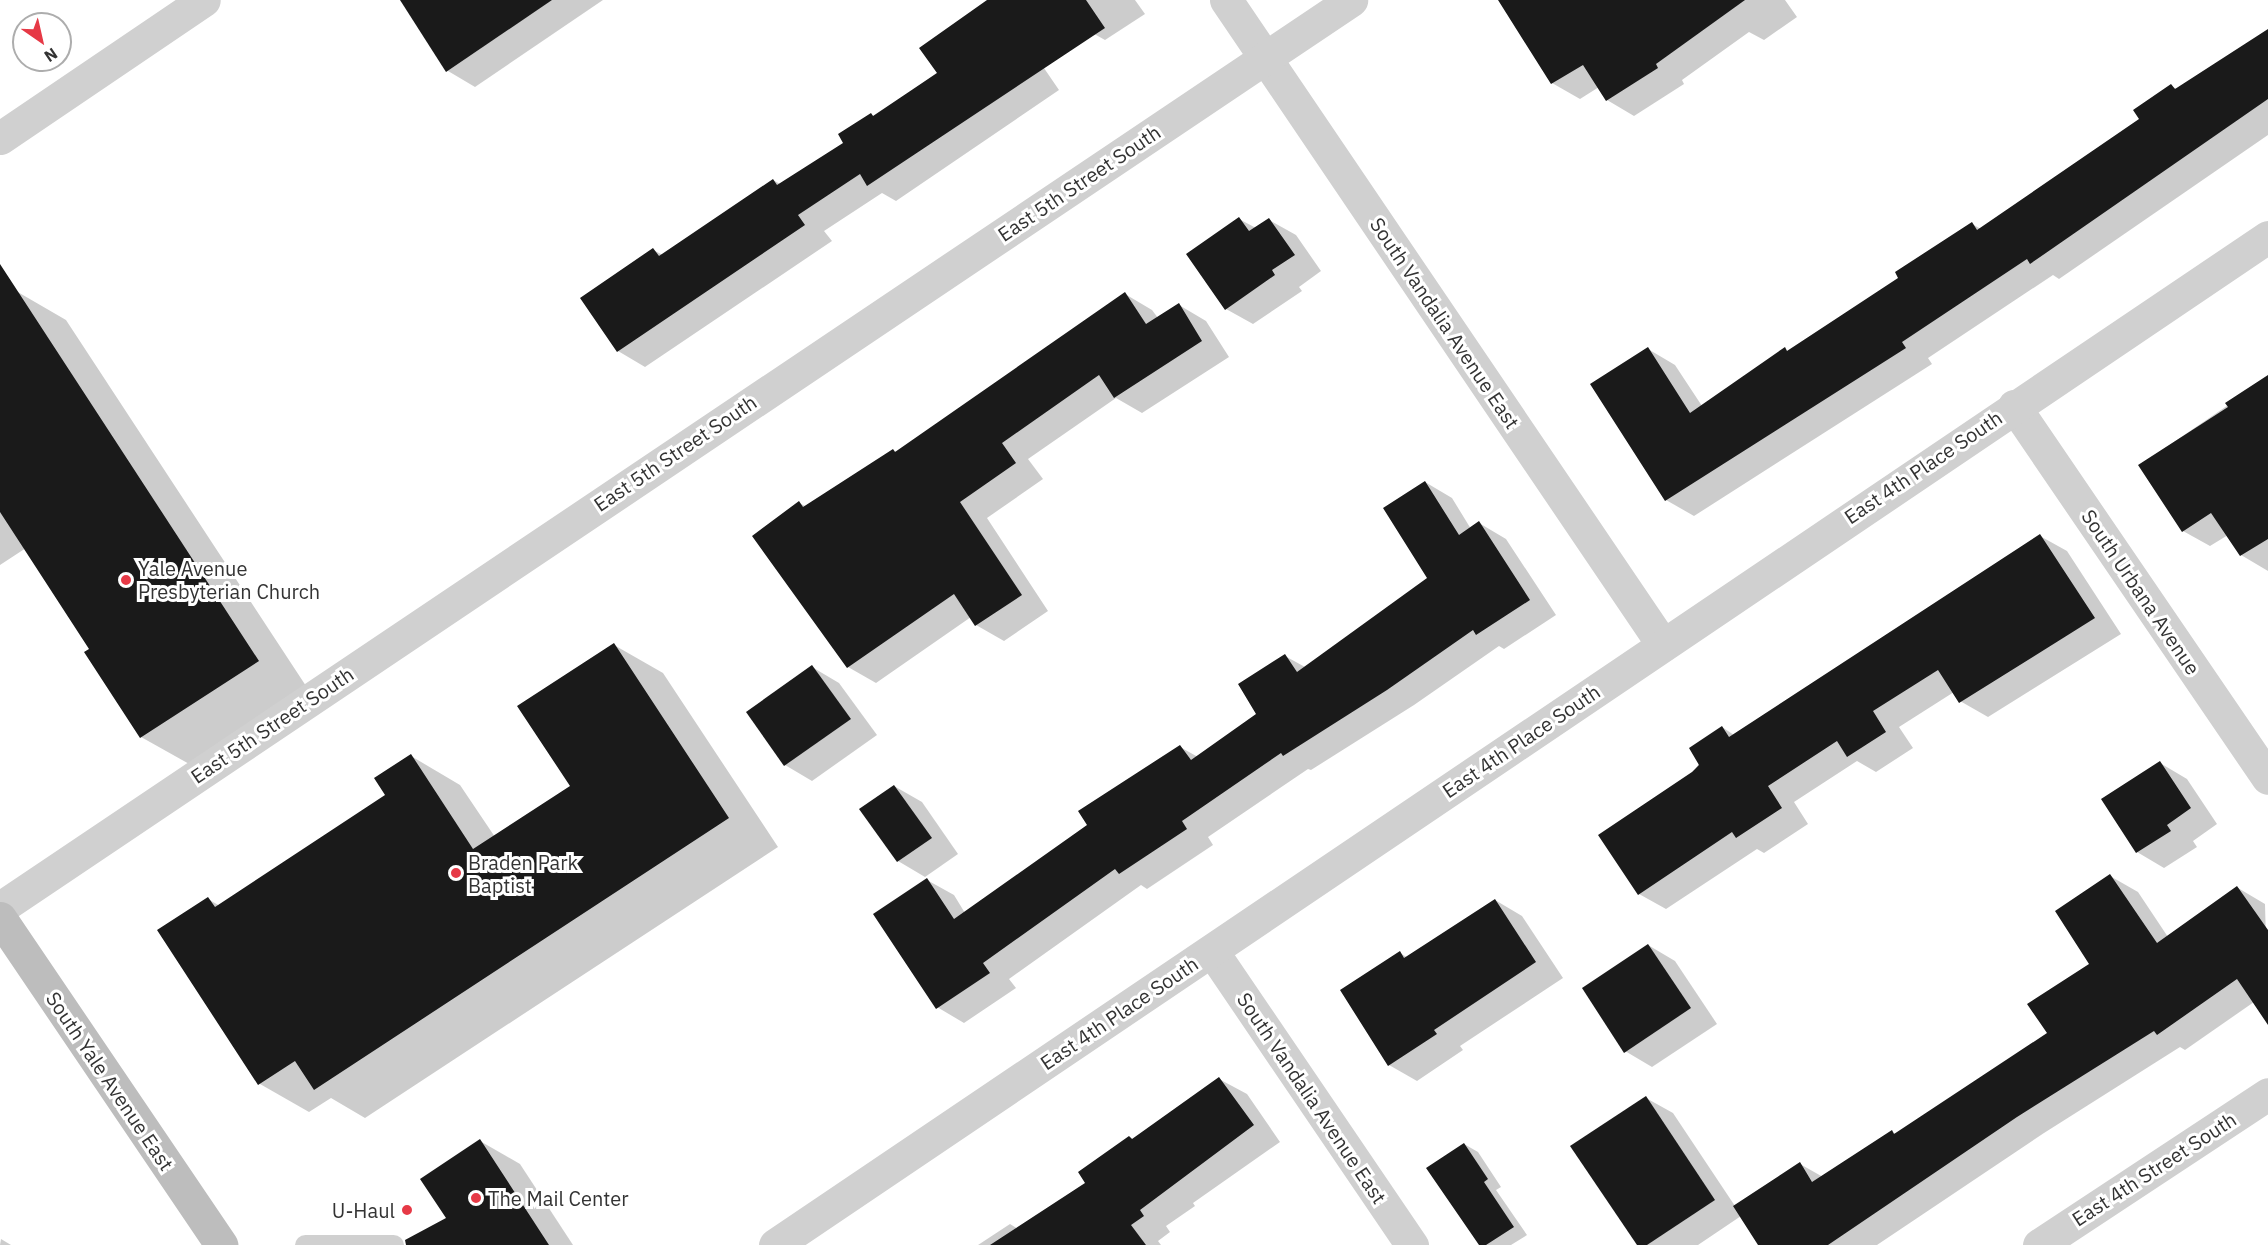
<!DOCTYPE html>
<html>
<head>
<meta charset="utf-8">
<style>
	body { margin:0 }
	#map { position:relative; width:2268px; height:1245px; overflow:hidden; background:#fff; font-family:"IBM Plex Sans",sans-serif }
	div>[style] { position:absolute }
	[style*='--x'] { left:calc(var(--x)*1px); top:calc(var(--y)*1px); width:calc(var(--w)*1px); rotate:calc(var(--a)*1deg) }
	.shadow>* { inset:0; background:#0003 }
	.building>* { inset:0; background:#1a1a1a }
	.service>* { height:21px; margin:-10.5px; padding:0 10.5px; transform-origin:10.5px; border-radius:10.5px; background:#d0d0d0 }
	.minor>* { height:33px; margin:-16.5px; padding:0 16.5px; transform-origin:16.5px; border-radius:16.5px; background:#d0d0d0 }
	.tertiary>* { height:33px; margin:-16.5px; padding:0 16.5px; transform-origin:16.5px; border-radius:16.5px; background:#d0d0d0 }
	.secondary>* { height:33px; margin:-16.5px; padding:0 16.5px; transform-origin:16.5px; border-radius:16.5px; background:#bdbdbd }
	.dots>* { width:16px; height:16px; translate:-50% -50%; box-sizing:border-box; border:3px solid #fff; border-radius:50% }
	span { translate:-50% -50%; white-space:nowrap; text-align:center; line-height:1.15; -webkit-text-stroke:6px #fff; paint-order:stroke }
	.street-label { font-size:20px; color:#333 }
	.poi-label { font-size:20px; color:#333 }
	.left { translate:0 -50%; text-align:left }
	.right { translate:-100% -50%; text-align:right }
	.north { position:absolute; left:12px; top:12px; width:60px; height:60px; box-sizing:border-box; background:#fff; border:2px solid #adadad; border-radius:50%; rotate:146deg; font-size:16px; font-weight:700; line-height:24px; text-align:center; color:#333 }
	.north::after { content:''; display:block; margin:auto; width:21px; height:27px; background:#e63946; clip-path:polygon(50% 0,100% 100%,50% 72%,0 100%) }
</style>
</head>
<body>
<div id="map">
	<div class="shadow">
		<div style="clip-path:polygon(402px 0,603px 0,475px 87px,448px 71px)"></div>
		<div style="clip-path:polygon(1063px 0,1135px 0,1145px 14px,1105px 40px,1080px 26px)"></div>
		<div style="clip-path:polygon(1513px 0,1785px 0,1797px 17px,1764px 40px,1749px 32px,1682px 80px,1684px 84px,1634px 116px,1607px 100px,1599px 87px,1580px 99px,1552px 83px)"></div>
		<div style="clip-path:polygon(1011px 20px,1059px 90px,896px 201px,882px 193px,824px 231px,832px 241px,645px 367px,618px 351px,653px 250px,663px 255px,773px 180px,780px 184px,845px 143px,871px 114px,875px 117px)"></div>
		<div style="clip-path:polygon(2268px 30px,2268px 135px,2059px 279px,2053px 275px,1928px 358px,1932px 364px,1694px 516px,1666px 500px,1648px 349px,1675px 365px,1702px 406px,1900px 278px,1972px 224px,1981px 229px,2141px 119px,2171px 86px,2177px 89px)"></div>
		<div style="clip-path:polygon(1239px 219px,1256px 228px,1269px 220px,1296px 235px,1321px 271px,1299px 287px,1302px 291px,1253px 324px,1226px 309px)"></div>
		<div style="clip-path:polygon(16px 291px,66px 320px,308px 689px,191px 765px,141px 737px,91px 649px,26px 548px,0 565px,0 302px)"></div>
		<div style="clip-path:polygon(1125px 294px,1152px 310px,1158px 318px,1179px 305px,1206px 321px,1229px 357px,1142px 413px,1116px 398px,1028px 459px,1043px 479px,987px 518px,1048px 611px,1004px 641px,976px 625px,971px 617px,876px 683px,848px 667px,799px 503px,807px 507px,893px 450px,897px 452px)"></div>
		<div style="clip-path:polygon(2268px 378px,2268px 571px,2241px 555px,2228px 535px,2210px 546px,2183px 531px,2140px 465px)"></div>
		<div style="clip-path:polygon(1425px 482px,1452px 498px,1471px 529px,1479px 523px,1506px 539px,1556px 615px,1504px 649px,1499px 646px,1414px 705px,1311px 770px,1308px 769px,1208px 837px,1213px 845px,1147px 889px,1141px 885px,1009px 979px,1016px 988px,964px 1023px,937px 1007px,927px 880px,954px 895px,965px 913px,1089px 825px,1180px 747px,1198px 757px,1258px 714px,1285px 656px,1305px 667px,1429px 579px)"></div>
		<div style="clip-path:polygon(2040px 536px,2067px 551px,2121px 634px,1988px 717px,1960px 701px,1954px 692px,1899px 727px,1913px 748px,1876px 772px,1857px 761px,1794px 802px,1808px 824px,1764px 853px,1757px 849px,1666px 909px,1639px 894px,1693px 773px,1722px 727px,1734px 735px)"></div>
		<div style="clip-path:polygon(614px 645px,663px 673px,778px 847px,365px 1118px,331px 1098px,309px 1112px,260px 1084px,208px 899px,220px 906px,387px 795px,411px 756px,460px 785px,495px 837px,572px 786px)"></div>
		<div style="clip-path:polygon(812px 667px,839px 683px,877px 735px,812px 781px,785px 765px)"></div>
		<div style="clip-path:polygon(2160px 763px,2187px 779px,2217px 824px,2193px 841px,2197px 847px,2164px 868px,2137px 852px)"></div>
		<div style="clip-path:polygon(894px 786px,922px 802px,958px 854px,925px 877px,898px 861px)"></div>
		<div style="clip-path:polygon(2110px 876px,2138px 892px,2168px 937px,2238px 888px,2265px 904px,2268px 1015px,2254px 1002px,2185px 1050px,2180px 1047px,2044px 1133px,1877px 1245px,1760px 1245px,1741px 1216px,1698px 1245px,1638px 1245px,1646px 1098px,1673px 1113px,1735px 1206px,1800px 1164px,1823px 1177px,1892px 1132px,1896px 1134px,2049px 1034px,2092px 965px)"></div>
		<div style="clip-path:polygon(1495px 900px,1522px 916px,1563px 978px,1460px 1046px,1463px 1050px,1417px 1081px,1389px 1065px,1400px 953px,1408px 958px)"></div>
		<div style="clip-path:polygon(1648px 945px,1675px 961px,1717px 1024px,1652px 1067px,1625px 1051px)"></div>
		<div style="clip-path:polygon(1219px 1079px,1247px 1094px,1280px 1142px,1193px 1203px,1195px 1206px,1166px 1226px,1170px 1232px,1158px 1241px,1161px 1245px,978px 1245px,1010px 1224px,1018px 1229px,1088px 1184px,1130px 1137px,1134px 1140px)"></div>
		<div style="clip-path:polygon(480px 1141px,520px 1164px,573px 1245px,454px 1245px,448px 1218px)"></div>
		<div style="clip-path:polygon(1464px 1144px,1478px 1152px,1501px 1187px,1496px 1190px,1527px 1235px,1511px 1245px,1480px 1245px)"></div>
		<div style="clip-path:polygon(1px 1239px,11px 1245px,0 1245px)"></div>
	</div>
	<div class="building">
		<div style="clip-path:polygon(400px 0,552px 0,446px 72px)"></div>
		<div style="clip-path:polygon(987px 0,1086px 0,1105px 28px,867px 186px,860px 174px,798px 215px,805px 225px,617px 352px,580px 298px,653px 248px,659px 256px,773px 179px,777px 185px,843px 143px,838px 134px,871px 113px,873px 116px,937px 73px,919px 48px)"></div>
		<div style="clip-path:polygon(1498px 0,1745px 0,1656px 64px,1658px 68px,1606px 101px,1583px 65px,1551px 84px)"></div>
		<div style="clip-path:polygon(2268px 29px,2268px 99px,2030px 264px,2027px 259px,1902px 342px,1906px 348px,1665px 501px,1590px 384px,1648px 347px,1690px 413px,1785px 347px,1787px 351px,1898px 278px,1895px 272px,1972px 222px,1977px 230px,2139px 119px,2133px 110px,2171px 84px,2175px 89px)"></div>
		<div style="clip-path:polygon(1239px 217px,1249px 231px,1269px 218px,1295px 255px,1272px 270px,1275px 275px,1225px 310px,1186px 254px)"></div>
		<div style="clip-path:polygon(0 264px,259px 661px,140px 738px,84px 652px,89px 649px,0 512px)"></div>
		<div style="clip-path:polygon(1125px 292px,1146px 324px,1179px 303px,1202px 341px,1114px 398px,1099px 375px,1002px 443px,1016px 463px,960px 502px,1022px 595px,975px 626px,954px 594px,847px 668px,752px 536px,799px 501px,803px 507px,893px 449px,895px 452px)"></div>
		<div style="clip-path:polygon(2268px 375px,2268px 539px,2240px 556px,2211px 513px,2182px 532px,2138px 465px,2228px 407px,2225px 403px)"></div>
		<div style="clip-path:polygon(1425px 481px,1459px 535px,1479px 521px,1530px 600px,1476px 635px,1473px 630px,1387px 690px,1283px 756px,1281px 753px,1182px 821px,1187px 829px,1119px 874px,1115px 869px,983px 963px,990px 973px,936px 1009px,873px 914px,927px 878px,954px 919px,1087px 825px,1078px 811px,1180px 745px,1191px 760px,1256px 714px,1238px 684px,1285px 654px,1297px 672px,1427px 578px,1383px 508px)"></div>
		<div style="clip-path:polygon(2040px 534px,2095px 618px,1959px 703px,1938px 670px,1873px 711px,1886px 732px,1847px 757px,1837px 741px,1768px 786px,1782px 808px,1736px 838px,1732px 832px,1638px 895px,1598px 835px,1692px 772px,1699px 765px,1689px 748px,1722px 726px,1729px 737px)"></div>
		<div style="clip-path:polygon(614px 643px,729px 818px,314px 1090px,295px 1061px,258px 1085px,157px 930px,208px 897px,215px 907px,385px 795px,374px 778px,411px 754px,473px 849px,570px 786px,517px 706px)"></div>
		<div style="clip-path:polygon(812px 665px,851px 719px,784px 766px,746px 712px)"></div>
		<div style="clip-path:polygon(2160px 761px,2191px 808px,2167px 825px,2171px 831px,2136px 853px,2101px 799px)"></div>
		<div style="clip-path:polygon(894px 785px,932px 838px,897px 862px,859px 809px)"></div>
		<div style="clip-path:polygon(2110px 874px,2157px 943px,2237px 886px,2268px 930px,2268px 1025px,2237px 979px,2157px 1035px,2154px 1031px,2017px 1117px,1828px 1245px,1758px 1245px,1733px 1206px,1800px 1162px,1812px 1182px,1892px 1130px,1894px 1134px,2047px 1033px,2027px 1004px,2089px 964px,2055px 911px)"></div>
		<div style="clip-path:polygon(1495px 899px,1536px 962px,1434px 1030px,1437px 1034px,1388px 1066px,1340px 990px,1400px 951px,1404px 958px)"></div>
		<div style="clip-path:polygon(1648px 944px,1691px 1008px,1624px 1053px,1582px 988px)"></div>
		<div style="clip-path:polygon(1219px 1077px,1254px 1125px,1140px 1210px,1144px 1216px,1131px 1225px,1146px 1245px,990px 1245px,1085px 1183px,1078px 1172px,1129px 1136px,1132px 1139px)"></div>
		<div style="clip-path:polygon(1646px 1096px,1715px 1200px,1647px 1245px,1637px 1245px,1570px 1146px)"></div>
		<div style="clip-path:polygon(480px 1139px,549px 1245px,406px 1245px,405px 1240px,446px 1218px,420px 1179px)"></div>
		<div style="clip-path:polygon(1464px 1143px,1488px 1179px,1484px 1182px,1514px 1227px,1486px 1245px,1479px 1245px,1426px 1168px)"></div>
	</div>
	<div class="service">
		<div style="--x:305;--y:1245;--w:88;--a:0"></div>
	</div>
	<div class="minor">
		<div style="--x:1226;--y:0;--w:779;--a:55.88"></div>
		<div style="--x:0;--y:138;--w:246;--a:-34.1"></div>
		<div style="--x:2014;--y:406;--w:450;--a:55.7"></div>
		<div style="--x:0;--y:908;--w:1628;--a:-33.9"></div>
		<div style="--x:1212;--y:951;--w:356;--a:55.8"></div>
		<div style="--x:2039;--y:1245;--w:274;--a:-33.4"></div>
	</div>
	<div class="tertiary">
		<div style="--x:775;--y:1245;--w:1801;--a:-34.03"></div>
	</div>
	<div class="secondary">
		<div style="--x:0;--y:918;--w:395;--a:55.9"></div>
	</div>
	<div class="dots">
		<div style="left:126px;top:580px;background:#e63946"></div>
		<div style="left:456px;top:873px;background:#e63946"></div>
		<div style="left:476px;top:1198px;background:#e63946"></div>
		<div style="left:407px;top:1210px;background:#e63946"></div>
	</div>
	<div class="street-label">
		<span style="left:1079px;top:183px;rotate:-34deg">East 5th Street South</span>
		<span style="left:1445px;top:323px;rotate:56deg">South Vandalia Avenue East</span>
		<span style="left:675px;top:453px;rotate:-34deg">East 5th Street South</span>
		<span style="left:1923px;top:467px;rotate:-34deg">East 4th Place South</span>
		<span style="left:2141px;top:592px;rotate:56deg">South Urbana Avenue</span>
		<span style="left:272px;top:725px;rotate:-34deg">East 5th Street South</span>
		<span style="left:1521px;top:741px;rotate:-34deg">East 4th Place South</span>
		<span style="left:1119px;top:1013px;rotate:-34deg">East 4th Place South</span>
		<span style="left:110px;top:1081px;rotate:56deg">South Yale Avenue East</span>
		<span style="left:1312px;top:1098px;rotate:56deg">South Vandalia Avenue East</span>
		<span style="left:2154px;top:1169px;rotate:-33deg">East 4th Street South</span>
	</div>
	<div class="poi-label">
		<span class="left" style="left:138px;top:580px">Yale Avenue<br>Presbyterian Church</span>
		<span class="left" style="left:468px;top:874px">Braden Park<br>Baptist</span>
		<span class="left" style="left:488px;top:1198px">The Mail Center</span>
		<span class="right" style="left:395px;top:1210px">U-Haul</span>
	</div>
	<div class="north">N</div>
</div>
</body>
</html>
